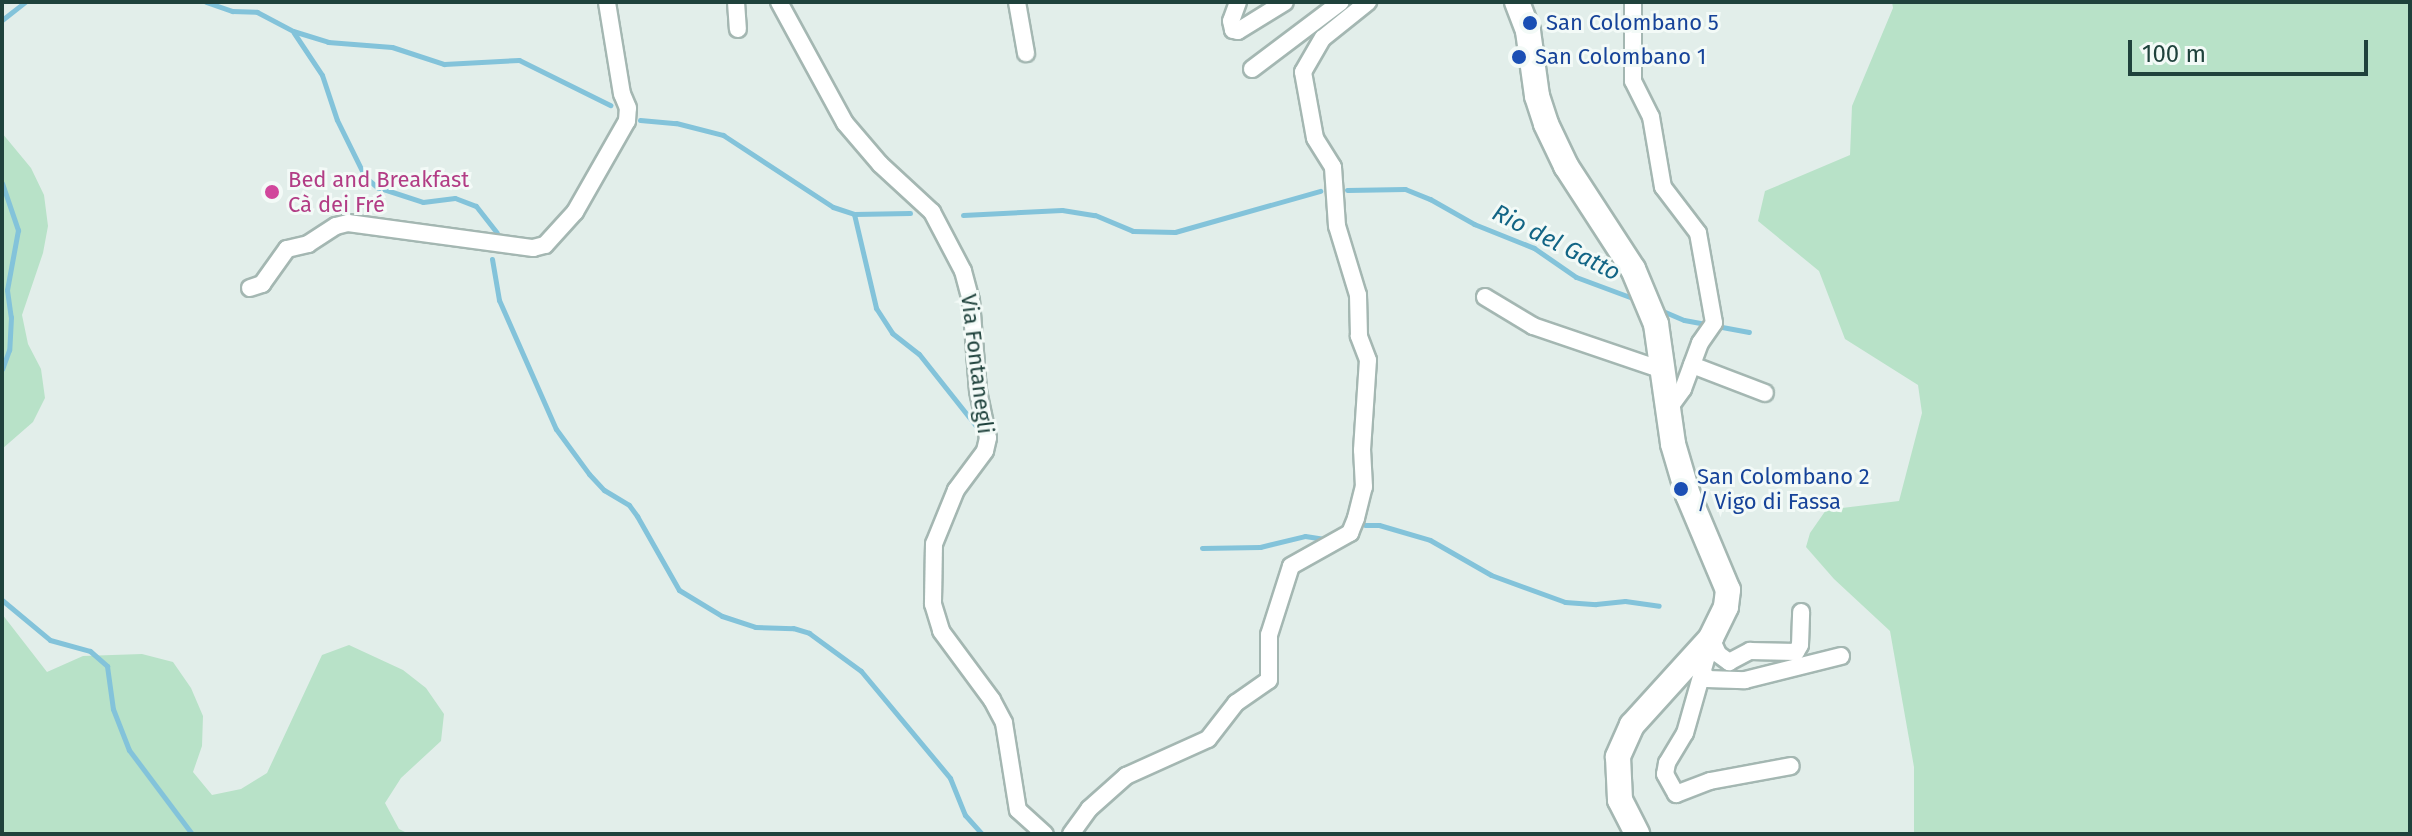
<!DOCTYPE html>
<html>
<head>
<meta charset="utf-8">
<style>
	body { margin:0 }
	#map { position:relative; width:2412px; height:836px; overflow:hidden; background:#e2eeea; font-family:"Fira Sans",sans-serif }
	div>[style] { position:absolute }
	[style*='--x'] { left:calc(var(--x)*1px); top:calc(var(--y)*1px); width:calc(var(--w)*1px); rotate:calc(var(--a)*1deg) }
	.green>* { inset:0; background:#b8e2c8 }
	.stream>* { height:5px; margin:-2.5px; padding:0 2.5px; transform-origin:2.5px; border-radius:2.5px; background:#83c3da }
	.roads { filter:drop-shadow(2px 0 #a4b7b2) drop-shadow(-2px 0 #a4b7b2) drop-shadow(0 2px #a4b7b2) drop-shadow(0 -2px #a4b7b2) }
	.street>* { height:16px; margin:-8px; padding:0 8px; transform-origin:8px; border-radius:8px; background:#fff }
	.secondary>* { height:24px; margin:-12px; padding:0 12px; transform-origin:12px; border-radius:12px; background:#fff }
	.dots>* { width:22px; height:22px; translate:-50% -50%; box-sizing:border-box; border:4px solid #f3faf7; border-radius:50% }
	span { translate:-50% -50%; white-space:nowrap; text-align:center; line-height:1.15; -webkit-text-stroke:6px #f3faf7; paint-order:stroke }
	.transit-label { font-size:22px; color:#164399 }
	.left { translate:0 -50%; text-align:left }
	.hotel-label { font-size:22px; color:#b23c85 }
	.street-label { font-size:22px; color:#1f423c }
	.water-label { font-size:24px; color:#126585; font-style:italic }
	.frame { position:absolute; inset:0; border:4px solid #1f423c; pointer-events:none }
	.scale { position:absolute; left:2128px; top:40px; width:240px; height:36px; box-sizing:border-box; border:4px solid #1f423c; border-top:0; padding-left:10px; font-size:24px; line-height:28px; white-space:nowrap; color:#1f423c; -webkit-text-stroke:6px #f3faf7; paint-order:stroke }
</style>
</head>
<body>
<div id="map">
	<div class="green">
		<div style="clip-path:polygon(1892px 2px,2410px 2px,2410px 834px,1914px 834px,1914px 767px,1890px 631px,1834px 579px,1806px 547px,1810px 533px,1826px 510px,1899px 501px,1922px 413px,1918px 385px,1845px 339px,1819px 271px,1758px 221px,1765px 191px,1850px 155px,1852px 106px,1893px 8px)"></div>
		<div style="clip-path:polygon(2px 133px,31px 168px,44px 195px,48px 226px,43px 253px,22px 315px,28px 344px,41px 369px,45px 398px,33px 422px,2px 449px)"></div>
		<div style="clip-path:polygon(2px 614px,47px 672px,83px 656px,142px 654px,173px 662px,191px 688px,203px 716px,202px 746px,193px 772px,212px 795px,241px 789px,267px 773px,322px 655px,349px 645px,403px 670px,426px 688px,444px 714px,441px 741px,401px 778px,385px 803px,399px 829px,409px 834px,2px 834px)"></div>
	</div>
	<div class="stream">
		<div style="--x:206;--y:2;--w:28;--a:19"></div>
		<div style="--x:232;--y:11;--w:25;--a:2"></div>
		<div style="--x:257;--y:12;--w:41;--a:27.8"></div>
		<div style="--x:293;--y:31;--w:37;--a:17"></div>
		<div style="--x:328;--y:42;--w:64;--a:4.5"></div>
		<div style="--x:392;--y:47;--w:55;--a:18.1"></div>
		<div style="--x:444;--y:64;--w:75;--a:-3.1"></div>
		<div style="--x:519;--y:60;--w:102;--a:26.3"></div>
		<div style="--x:2;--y:20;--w:29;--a:-38"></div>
		<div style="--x:294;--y:33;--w:50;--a:56.3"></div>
		<div style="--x:322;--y:75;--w:47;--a:71.6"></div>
		<div style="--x:337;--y:120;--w:64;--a:63.8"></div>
		<div style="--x:365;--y:177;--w:16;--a:40"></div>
		<div style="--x:377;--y:187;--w:48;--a:18.1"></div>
		<div style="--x:423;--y:202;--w:32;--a:-7"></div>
		<div style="--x:455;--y:198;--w:22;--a:21"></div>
		<div style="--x:476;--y:206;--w:34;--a:52"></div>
		<div style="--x:640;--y:120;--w:36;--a:5"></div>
		<div style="--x:676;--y:123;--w:49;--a:14.3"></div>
		<div style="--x:723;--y:135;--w:131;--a:33.2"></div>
		<div style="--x:833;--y:207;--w:22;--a:18"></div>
		<div style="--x:854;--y:214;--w:56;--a:-1"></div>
		<div style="--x:2;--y:183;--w:50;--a:71.2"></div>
		<div style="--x:18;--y:230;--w:61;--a:100.4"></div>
		<div style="--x:7;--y:290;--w:27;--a:82"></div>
		<div style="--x:11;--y:317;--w:33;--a:93"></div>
		<div style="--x:9;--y:350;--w:20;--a:110"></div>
		<div style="--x:1347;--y:190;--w:58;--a:-1"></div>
		<div style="--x:1405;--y:189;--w:27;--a:22"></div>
		<div style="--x:1430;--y:199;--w:51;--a:29.6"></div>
		<div style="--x:1474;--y:224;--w:65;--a:21.8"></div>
		<div style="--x:1534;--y:248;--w:51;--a:34.6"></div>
		<div style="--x:1576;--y:277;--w:66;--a:20.4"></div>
		<div style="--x:854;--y:214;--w:97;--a:76.8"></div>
		<div style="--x:876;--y:308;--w:30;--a:57"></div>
		<div style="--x:892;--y:333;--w:34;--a:38"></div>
		<div style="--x:919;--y:354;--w:98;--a:51.6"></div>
		<div style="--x:963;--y:215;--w:99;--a:-2.9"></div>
		<div style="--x:1062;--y:210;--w:33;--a:9"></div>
		<div style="--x:1095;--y:215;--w:41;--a:22.8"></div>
		<div style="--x:1133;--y:231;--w:42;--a:1.4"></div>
		<div style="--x:1175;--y:232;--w:151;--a:-15.8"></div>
		<div style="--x:492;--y:259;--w:42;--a:80.3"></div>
		<div style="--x:499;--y:300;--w:141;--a:66.2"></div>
		<div style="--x:556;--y:429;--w:56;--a:53.7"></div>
		<div style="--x:589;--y:474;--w:22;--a:47"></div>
		<div style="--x:604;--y:490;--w:29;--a:31"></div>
		<div style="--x:629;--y:505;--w:14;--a:54"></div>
		<div style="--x:637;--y:516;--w:85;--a:60.4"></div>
		<div style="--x:679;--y:590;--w:50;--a:31.2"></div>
		<div style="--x:722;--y:616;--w:35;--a:18"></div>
		<div style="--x:755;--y:627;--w:38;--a:2"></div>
		<div style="--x:793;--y:628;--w:17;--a:17"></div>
		<div style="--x:809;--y:633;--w:64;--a:36.2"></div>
		<div style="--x:861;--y:671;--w:139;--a:50.2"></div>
		<div style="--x:950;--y:778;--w:40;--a:68"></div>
		<div style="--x:965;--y:815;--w:25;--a:48"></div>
		<div style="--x:1658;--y:309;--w:28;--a:23"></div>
		<div style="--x:1684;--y:320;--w:66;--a:10.5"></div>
		<div style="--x:1365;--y:525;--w:14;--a:0"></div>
		<div style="--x:1379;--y:525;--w:53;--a:16.4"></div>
		<div style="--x:1430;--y:540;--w:70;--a:29.8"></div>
		<div style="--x:1491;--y:575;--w:79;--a:20"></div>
		<div style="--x:1565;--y:602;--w:31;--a:4"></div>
		<div style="--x:1596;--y:604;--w:29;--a:-6"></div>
		<div style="--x:1625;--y:601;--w:34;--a:8"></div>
		<div style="--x:1202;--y:548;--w:58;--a:-1"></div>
		<div style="--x:1260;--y:547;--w:46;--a:-13.7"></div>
		<div style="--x:1305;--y:536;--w:18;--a:9"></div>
		<div style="--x:2;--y:600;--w:62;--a:39.8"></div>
		<div style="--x:50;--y:640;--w:41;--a:15.4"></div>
		<div style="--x:90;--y:651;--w:23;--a:41"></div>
		<div style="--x:107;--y:666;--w:43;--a:82.1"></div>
		<div style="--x:113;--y:709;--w:44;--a:68.7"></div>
		<div style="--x:129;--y:750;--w:105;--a:53.1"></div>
	</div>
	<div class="roads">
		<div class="street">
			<div style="--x:736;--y:2;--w:27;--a:86"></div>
			<div style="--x:779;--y:2;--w:138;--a:61.4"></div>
			<div style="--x:845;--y:123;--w:54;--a:49.5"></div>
			<div style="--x:880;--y:164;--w:71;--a:42.7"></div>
			<div style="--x:932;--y:212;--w:67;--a:62.3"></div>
			<div style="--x:963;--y:271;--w:30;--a:75"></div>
			<div style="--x:971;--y:300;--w:91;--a:85.6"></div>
			<div style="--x:978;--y:391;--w:48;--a:78"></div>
			<div style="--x:988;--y:438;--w:13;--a:103"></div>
			<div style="--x:985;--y:451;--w:49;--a:126.6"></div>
			<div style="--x:956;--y:490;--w:58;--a:112.2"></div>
			<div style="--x:934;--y:544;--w:60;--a:91"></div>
			<div style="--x:933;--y:604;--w:28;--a:73"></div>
			<div style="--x:941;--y:631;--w:86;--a:53.5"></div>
			<div style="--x:992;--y:700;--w:26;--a:62"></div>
			<div style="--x:1004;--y:723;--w:88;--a:80.9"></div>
			<div style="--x:1018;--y:810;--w:36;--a:42"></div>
			<div style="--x:1017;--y:2;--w:52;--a:80"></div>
			<div style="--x:1238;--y:2;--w:20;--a:110"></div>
			<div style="--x:1231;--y:21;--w:9;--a:77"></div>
			<div style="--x:1233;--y:30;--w:5;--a:11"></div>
			<div style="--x:1238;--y:31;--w:55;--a:-31.7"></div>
			<div style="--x:1633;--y:2;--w:79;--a:90"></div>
			<div style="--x:1633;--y:81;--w:40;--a:63.4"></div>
			<div style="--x:1651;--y:117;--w:71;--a:80.3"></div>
			<div style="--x:1663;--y:187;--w:58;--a:52.7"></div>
			<div style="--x:1698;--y:233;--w:91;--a:79.9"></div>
			<div style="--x:1714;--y:323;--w:24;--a:125"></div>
			<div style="--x:1700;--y:343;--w:49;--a:110.3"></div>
			<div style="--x:1683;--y:389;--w:22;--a:126"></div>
			<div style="--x:1252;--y:69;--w:111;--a:-37"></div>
			<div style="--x:250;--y:288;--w:13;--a:-18"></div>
			<div style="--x:262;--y:284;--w:43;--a:-54.5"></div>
			<div style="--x:287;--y:249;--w:22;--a:-13"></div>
			<div style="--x:308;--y:244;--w:33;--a:-33"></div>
			<div style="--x:336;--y:226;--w:12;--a:-14"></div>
			<div style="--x:348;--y:223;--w:187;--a:7.7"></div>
			<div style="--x:533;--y:248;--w:12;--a:-14"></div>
			<div style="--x:545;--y:245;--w:45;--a:-47.7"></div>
			<div style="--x:575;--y:212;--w:105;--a:-60.3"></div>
			<div style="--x:627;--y:121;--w:13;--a:-86"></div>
			<div style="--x:628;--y:108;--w:15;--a:-113"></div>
			<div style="--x:622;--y:94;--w:93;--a:-99.3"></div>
			<div style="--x:1485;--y:297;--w:56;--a:31.1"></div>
			<div style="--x:1533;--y:326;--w:139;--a:18.8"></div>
			<div style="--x:1692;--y:365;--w:78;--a:21"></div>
			<div style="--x:1711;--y:638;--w:17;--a:66"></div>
			<div style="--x:1718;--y:654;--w:14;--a:36"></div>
			<div style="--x:1729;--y:662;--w:24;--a:-28"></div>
			<div style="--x:1750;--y:651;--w:46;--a:1.2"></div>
			<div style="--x:1796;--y:652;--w:8;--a:-60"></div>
			<div style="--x:1800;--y:645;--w:33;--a:-88"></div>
			<div style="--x:1704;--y:647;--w:12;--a:81"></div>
			<div style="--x:1706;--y:659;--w:77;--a:105.8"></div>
			<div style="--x:1685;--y:733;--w:35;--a:121"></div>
			<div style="--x:1667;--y:763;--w:11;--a:100"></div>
			<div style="--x:1665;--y:774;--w:23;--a:61"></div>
			<div style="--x:1676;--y:794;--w:36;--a:-21"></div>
			<div style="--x:1710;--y:781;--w:82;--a:-10.5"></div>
			<div style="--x:1702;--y:670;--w:10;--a:61"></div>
			<div style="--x:1707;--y:679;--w:38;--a:2"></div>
			<div style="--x:1745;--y:680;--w:99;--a:-14"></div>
			<div style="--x:1071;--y:834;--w:31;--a:-54"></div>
			<div style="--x:1089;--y:809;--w:50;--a:-41.7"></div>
			<div style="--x:1126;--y:776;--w:90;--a:-24.3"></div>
			<div style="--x:1208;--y:739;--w:46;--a:-52.1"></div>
			<div style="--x:1236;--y:703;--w:40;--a:-34.9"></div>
			<div style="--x:1269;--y:680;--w:45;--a:-90"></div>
			<div style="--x:1269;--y:635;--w:72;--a:-72.3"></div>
			<div style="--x:1291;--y:566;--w:68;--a:-29.2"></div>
			<div style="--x:1350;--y:533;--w:16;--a:-68"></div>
			<div style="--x:1356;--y:518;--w:32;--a:-76"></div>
			<div style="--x:1364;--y:487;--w:37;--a:-93"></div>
			<div style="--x:1362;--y:450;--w:90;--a:-86.2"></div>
			<div style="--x:1368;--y:360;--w:26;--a:-111"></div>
			<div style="--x:1359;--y:336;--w:41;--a:-91.4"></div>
			<div style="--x:1358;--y:295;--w:72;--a:-106.9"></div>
			<div style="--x:1337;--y:226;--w:59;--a:-93.9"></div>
			<div style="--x:1333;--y:167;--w:34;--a:-122"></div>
			<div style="--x:1315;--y:138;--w:67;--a:-100.3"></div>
			<div style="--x:1303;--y:72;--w:39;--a:-60"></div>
			<div style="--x:1323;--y:38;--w:58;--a:-38.7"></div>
		</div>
		<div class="secondary">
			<div style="--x:1517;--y:2;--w:31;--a:69"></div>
			<div style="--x:1528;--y:31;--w:66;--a:82.1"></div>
			<div style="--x:1537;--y:96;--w:29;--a:72"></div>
			<div style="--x:1546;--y:124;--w:47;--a:64.5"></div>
			<div style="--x:1566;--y:166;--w:123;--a:57"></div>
			<div style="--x:1633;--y:269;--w:60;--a:67.3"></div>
			<div style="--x:1656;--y:324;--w:121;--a:81.9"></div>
			<div style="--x:1673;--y:444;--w:53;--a:73.6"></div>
			<div style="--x:1688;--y:495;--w:103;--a:67.2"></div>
			<div style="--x:1728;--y:590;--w:17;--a:97"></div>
			<div style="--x:1726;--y:607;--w:34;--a:116"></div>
			<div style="--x:1711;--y:638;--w:118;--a:132.2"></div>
			<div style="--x:1632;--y:725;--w:35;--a:114"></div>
			<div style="--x:1618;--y:757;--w:43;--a:87.3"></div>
			<div style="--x:1620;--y:800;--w:38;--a:63"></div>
		</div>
	</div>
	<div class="dots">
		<div style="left:1530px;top:23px;background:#1a4fb4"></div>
		<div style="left:1519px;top:57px;background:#1a4fb4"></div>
		<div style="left:272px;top:192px;background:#d1479c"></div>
		<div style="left:1681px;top:489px;background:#1a4fb4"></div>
	</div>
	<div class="transit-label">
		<span class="left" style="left:1546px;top:23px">San Colombano 5</span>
		<span class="left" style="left:1535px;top:57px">San Colombano 1</span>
		<span class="left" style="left:1697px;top:489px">San Colombano 2<br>/ Vigo di Fassa</span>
	</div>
	<div class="hotel-label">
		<span class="left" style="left:288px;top:192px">Bed and Breakfast<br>Cà dei Fré</span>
	</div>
	<div class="street-label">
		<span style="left:977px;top:364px;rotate:83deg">Via Fontanegli</span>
	</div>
	<div class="water-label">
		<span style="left:1556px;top:243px;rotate:27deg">Rio del Gatto</span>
	</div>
	<div class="frame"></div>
	<div class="scale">100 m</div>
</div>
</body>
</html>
